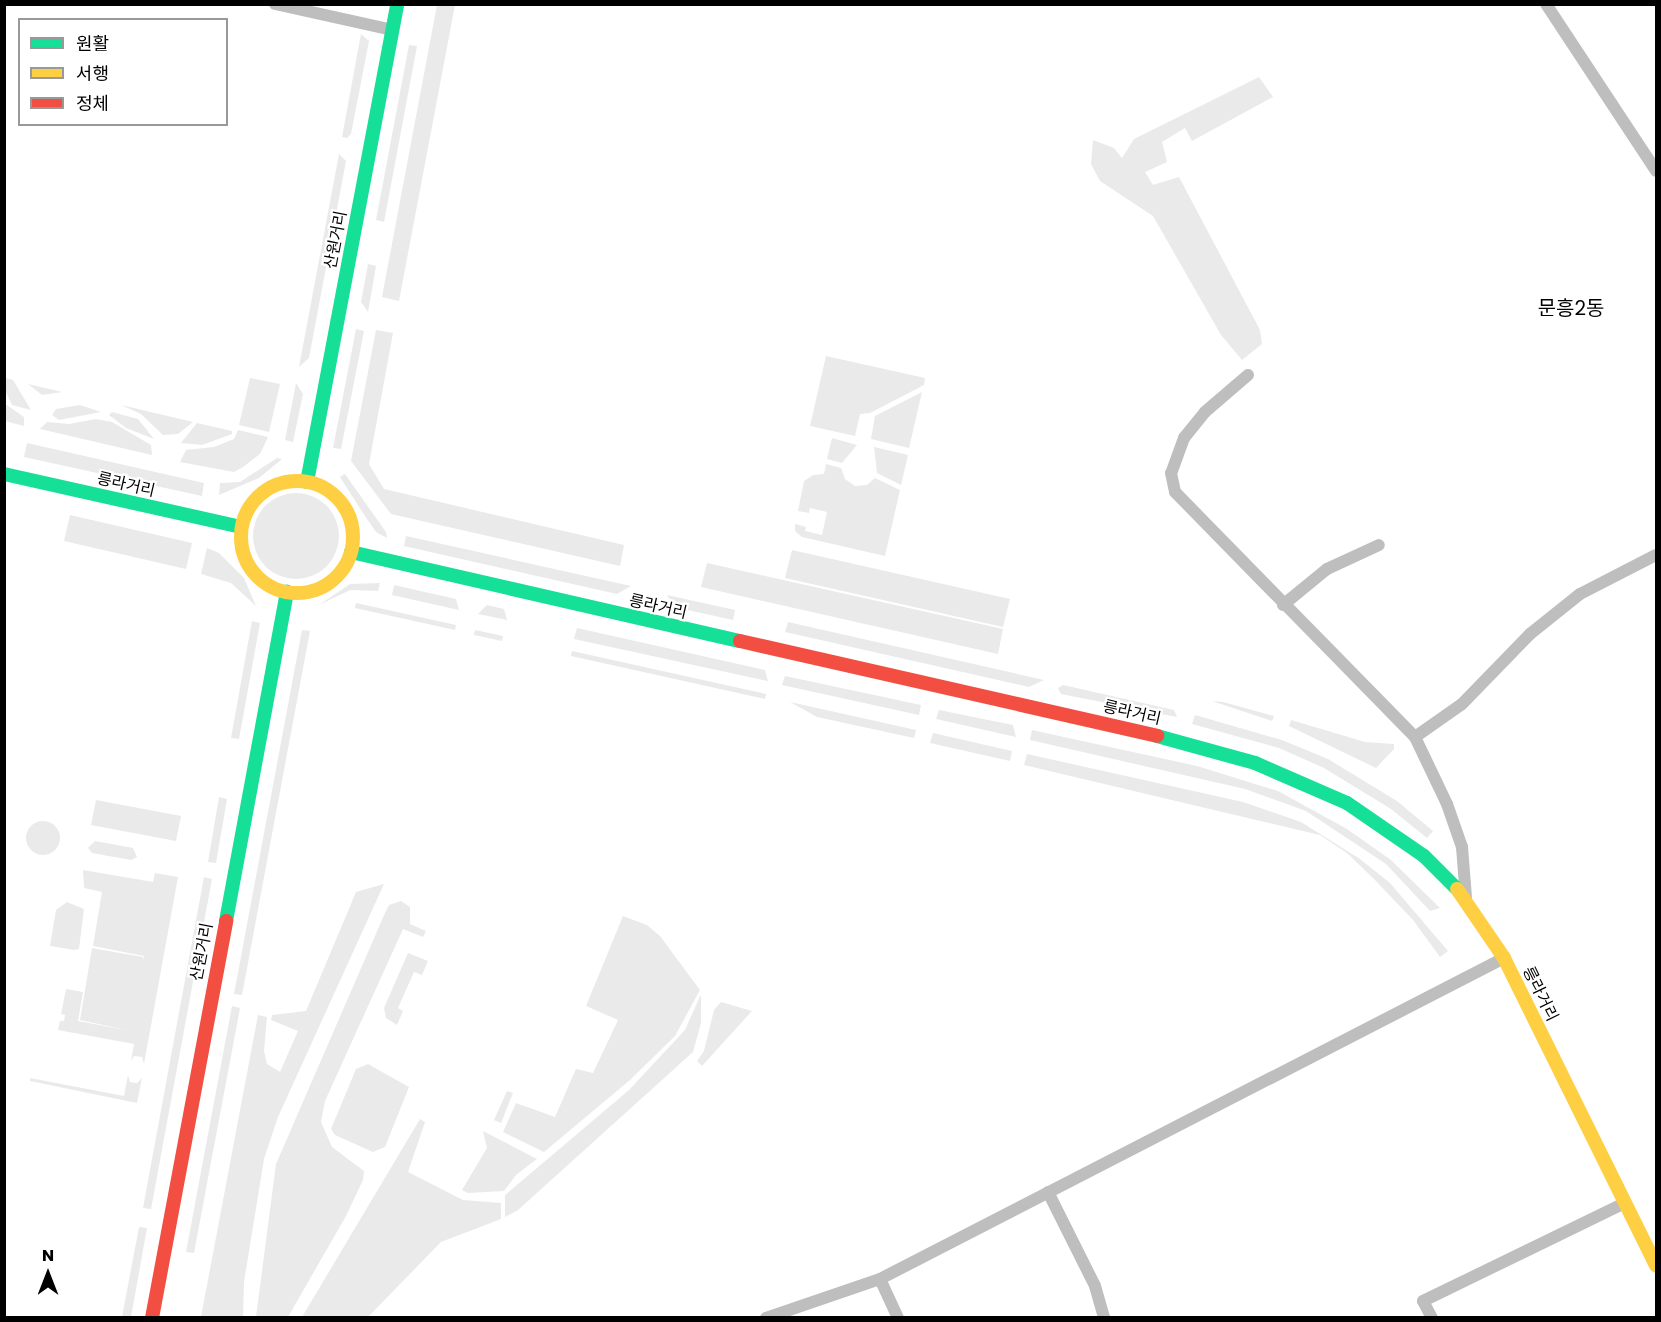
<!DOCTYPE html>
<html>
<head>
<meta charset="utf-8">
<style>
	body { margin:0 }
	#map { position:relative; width:1661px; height:1322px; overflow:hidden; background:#fff; font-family:Poppins,"Noto Sans KR",sans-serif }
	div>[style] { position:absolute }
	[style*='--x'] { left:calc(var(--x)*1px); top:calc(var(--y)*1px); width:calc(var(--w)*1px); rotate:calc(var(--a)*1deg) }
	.green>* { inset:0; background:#eaeaea }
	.round { border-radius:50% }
	.street>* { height:12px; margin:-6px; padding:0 6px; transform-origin:6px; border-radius:6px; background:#bebebe }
	.fast>* { height:14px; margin:-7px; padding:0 7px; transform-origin:7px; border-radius:7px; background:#16e098 }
	.slow>* { height:14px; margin:-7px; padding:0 7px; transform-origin:7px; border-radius:7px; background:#ffcf43 }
	.slow>.ring { margin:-7px; padding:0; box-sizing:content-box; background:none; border:14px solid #ffcf43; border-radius:50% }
	.jam>* { height:14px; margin:-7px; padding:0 7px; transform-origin:7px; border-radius:7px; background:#f24e42 }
	span { translate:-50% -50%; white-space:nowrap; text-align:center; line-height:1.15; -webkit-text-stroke:4.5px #fff; paint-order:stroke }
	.street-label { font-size:16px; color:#000 }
	.quarter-label { font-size:20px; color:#000 }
	.frame { position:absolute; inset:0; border:6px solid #000; pointer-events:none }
	.legend { position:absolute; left:18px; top:18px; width:210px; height:108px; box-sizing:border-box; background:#fff; border:2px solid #999; margin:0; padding:8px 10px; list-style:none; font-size:18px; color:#000 }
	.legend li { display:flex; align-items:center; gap:12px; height:30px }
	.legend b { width:30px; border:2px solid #999 }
	.north { position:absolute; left:18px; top:1244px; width:60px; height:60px; -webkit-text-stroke:4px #fff; paint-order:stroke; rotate:0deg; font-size:16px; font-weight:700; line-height:24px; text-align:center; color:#000 }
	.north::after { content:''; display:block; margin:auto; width:21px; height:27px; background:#000; clip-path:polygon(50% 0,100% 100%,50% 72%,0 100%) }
</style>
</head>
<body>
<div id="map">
	<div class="green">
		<div style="clip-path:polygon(437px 5px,455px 5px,399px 301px,382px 297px)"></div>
		<div style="clip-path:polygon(361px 34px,369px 41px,351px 134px,347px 138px,342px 137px)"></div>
		<div style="clip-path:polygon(409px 45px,417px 46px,384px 222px,376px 220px)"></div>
		<div style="clip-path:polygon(1259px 77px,1273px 97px,1192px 141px,1185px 128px,1162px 142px,1167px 162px,1145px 172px,1153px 185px,1179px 177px,1260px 330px,1262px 344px,1242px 360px,1221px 335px,1153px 216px,1100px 181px,1091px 164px,1093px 140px,1114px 148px,1122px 158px,1134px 139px)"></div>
		<div style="clip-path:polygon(339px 154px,346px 161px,309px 358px,299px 367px)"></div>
		<div style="clip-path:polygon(368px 264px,376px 266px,368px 312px,361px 302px)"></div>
		<div style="clip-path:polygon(356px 329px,364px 331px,341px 449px,333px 448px)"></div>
		<div style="clip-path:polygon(376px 330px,393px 333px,369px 464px,384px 489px,624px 545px,620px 566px,391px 514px,351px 461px)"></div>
		<div style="clip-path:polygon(826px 356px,925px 378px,924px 385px,870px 413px,860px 414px,855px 436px,810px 426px)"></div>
		<div style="clip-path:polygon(5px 378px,13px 380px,31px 410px,12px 405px,5px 390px)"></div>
		<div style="clip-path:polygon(250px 378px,280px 384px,269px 432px,239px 425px)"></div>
		<div style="clip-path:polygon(296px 383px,303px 394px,293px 442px,285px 440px)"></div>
		<div style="clip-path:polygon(28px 384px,62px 392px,42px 395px)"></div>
		<div style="clip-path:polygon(922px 392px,909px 448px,871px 439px,875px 416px)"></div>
		<div style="clip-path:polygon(4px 403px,24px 417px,24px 426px,5px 421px)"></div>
		<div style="clip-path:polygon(80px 405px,101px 412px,59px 420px,52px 415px,56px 409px)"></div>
		<div style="clip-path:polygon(121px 405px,193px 422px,178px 434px,163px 435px,141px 414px)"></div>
		<div style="clip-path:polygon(112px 412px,138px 419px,154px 439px,126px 428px,109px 415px)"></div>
		<div style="clip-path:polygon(96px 419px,112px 422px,151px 445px,152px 455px,40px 429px,47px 422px,69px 424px)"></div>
		<div style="clip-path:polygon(197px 423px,232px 431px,232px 434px,202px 445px,181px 443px)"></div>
		<div style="clip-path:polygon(238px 430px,268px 437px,260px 454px,243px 467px,234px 472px,180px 462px,186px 450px,214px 447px,234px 439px)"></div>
		<div style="clip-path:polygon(832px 438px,857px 445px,842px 463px,827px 459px)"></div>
		<div style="clip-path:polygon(27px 443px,204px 483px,202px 496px,24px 457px)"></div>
		<div style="clip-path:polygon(874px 447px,908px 455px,901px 485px,877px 473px)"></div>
		<div style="clip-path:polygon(277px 458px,282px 459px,259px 478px,219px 495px,220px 483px,240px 482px)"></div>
		<div style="clip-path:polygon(826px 464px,841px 468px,845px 479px,855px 486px,867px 485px,875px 478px,900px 490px,885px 556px,802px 537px,795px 531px,795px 524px,806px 527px,805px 531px,822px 535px,827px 512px,810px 508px,809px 513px,798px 511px,804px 481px,813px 475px,824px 474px)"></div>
		<div style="clip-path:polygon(345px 474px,386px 532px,387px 538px,376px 532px,361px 510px,340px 477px)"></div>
		<div class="round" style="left:253px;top:493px;width:86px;height:86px"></div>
		<div style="clip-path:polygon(70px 515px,192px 543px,186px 569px,64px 541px)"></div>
		<div style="clip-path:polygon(406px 536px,631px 586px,617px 594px,404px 546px)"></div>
		<div style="clip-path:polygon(207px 548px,219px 553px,244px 578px,256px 606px,231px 583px,201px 574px)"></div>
		<div style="clip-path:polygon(792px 550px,1010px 599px,1003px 627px,785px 578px)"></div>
		<div style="clip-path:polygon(707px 563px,1003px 629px,998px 654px,701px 587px)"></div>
		<div style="clip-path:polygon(380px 583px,378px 591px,350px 590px,319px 605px,350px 584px)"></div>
		<div style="clip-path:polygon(394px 585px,456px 599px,459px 610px,392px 595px)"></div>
		<div style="clip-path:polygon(667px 595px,735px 610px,733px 620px,674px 607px)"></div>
		<div style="clip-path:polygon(356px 603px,456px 625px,455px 630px,355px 608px)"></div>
		<div style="clip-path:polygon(487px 605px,504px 609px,507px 620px,478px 614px)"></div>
		<div style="clip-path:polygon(252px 621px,260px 623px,239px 739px,231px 738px)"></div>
		<div style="clip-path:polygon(788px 622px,1044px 680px,1029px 687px,785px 632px)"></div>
		<div style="clip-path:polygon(577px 628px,765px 670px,768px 681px,574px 639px)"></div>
		<div style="clip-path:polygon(302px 630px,310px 631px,242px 995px,234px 994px)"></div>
		<div style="clip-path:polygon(475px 630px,503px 636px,502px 641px,474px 635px)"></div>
		<div style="clip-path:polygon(572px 651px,766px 694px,765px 699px,571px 656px)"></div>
		<div style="clip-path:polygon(785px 676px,921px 705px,919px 715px,782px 685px)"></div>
		<div style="clip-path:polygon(1063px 685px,1174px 710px,1177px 717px,1061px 694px,1058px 688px)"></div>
		<div style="clip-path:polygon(1212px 701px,1223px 702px,1274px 716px,1272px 721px)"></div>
		<div style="clip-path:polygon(790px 702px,916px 730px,914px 738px,817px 717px)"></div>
		<div style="clip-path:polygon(939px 710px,1013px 725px,1016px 737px,936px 719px)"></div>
		<div style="clip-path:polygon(1195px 715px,1282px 740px,1328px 759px,1397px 801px,1433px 831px,1427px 838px,1391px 809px,1324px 768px,1279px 748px,1192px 724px)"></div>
		<div style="clip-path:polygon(1291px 720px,1365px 742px,1394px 744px,1394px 749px,1376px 768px,1289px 726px)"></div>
		<div style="clip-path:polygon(1032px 730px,1197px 766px,1278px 791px,1347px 829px,1391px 860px,1440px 908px,1430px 911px,1386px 864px,1306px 811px,1245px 789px,1030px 740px)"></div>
		<div style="clip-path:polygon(933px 733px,1012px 751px,1010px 761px,930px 743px)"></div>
		<div style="clip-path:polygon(1027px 754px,1243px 802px,1301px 822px,1360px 859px,1390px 883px,1448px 951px,1440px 957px,1413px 920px,1374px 879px,1347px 853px,1320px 835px,1024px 765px)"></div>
		<div style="clip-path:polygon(219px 797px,227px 799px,216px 863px,208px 862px)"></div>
		<div style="clip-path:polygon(96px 800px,181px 816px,176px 841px,91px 825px)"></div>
		<div class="round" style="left:26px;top:821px;width:34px;height:34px"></div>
		<div style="clip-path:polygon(95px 841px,133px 848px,137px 857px,131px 860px,92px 853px,88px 848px)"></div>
		<div style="clip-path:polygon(83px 870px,153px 882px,155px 873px,178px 877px,144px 1064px,142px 1057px,134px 1056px,131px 1061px,134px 1044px,58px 1030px,60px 1021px,64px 1021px,65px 1015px,61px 1014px,66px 989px,83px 992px,78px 1021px,131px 1031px,80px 1020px,92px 948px,143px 957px,143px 960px,144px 956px,93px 946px,102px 892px,84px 888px)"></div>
		<div style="clip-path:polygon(204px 877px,212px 879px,151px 1209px,143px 1208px)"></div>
		<div style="clip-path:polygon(384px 884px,278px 1117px,264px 1159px,244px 1282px,243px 1317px,201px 1317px,258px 1015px,267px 1017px,264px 1051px,267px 1064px,280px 1072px,298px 1031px,271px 1020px,272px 1015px,306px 1011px,356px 892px)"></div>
		<div style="clip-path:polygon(401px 901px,410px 907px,410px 924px,426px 931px,423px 937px,403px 929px,325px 1101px,321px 1122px,332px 1147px,364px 1171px,363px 1180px,346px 1216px,288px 1317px,256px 1317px,276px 1164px,385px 913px,389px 905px)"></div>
		<div style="clip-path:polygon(67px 902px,84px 909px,79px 949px,75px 950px,50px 946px,56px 910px)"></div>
		<div style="clip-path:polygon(623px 916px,647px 925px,660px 936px,700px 990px,675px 1036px,630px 1080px,544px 1152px,503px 1132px,516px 1103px,555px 1117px,576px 1069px,593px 1073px,618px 1020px,586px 1006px)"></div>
		<div style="clip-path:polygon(408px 953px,428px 961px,422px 975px,414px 972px,398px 1008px,403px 1011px,397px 1025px,386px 1018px,384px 1008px)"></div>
		<div style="clip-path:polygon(701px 994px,701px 1023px,693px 1052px,518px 1210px,505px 1217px,505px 1195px,629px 1090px,685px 1030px)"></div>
		<div style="clip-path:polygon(721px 1002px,752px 1011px,702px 1066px,697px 1061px,704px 1051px,714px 1010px)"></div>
		<div style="clip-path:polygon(232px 1006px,240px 1008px,194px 1253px,186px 1252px)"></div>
		<div style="clip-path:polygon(368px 1064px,409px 1087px,385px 1147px,373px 1152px,335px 1135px,331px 1129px,356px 1069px)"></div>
		<div style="clip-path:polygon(128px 1075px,130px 1082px,137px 1083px,142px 1078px,137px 1103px,30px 1081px,30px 1078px,124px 1096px)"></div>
		<div style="clip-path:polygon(507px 1091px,513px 1093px,501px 1123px,494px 1120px)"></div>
		<div style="clip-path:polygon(420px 1119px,425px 1122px,408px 1172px,463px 1200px,501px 1203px,501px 1219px,441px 1242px,368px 1317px,302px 1317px)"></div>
		<div style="clip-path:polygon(483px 1131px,537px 1159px,516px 1175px,504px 1191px,468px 1193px,462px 1190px,487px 1148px)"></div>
		<div style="clip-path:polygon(139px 1227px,147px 1228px,131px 1317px,122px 1317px)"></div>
	</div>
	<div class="street">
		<div style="--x:275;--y:4;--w:120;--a:12.5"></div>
		<div style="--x:1546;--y:4;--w:200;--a:56.6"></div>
		<div style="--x:1248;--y:375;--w:57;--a:139.3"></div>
		<div style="--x:1205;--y:412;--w:33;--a:129"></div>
		<div style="--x:1184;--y:438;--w:37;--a:110"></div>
		<div style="--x:1171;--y:473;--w:19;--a:78"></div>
		<div style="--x:1175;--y:492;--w:343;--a:45.6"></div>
		<div style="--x:1415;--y:737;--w:74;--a:64.5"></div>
		<div style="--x:1447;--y:804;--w:46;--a:70.8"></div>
		<div style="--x:1462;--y:847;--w:51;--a:85.5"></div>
		<div style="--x:1283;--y:605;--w:57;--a:-39.3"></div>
		<div style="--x:1327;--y:569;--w:57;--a:-24.8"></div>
		<div style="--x:1415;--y:737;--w:57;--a:-35.1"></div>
		<div style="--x:1462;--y:704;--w:98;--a:-45.8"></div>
		<div style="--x:1530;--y:634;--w:64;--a:-38.7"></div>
		<div style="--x:1580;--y:594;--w:85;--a:-27.2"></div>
		<div style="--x:1048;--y:1192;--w:105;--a:63.4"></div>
		<div style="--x:1095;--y:1286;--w:33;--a:74"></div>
		<div style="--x:880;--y:1279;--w:43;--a:65.2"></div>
		<div style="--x:766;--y:1318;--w:120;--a:-18.9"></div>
		<div style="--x:880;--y:1279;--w:702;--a:-27.22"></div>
		<div style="--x:1432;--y:1318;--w:19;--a:-118"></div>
		<div style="--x:1423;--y:1301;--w:225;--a:-25.9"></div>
	</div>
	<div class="fast">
		<div style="--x:4;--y:474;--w:243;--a:12.6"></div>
		<div style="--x:307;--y:482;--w:486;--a:-79.3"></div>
		<div style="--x:351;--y:552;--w:399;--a:12.9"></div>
		<div style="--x:1157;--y:736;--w:102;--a:15.4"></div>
		<div style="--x:1255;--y:763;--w:100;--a:23.5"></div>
		<div style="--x:1347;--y:803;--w:93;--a:34.5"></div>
		<div style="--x:1424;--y:856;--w:47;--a:45"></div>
		<div style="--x:226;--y:921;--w:335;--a:-79.5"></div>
	</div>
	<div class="slow">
		<div class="ring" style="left:241px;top:481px;width:98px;height:98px"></div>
		<div style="--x:1457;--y:889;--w:83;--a:55.7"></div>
		<div style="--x:1504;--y:958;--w:343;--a:63.7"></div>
	</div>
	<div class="jam">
		<div style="--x:740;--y:641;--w:428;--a:12.8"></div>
		<div style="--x:152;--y:1318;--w:404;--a:-79.4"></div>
	</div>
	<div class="street-label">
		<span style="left:336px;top:240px;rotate:-79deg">산원거리</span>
		<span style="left:126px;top:485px;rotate:13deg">릉라거리</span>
		<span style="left:658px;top:607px;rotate:13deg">릉라거리</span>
		<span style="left:1132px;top:713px;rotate:13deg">릉라거리</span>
		<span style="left:202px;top:952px;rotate:-79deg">산원거리</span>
		<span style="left:1540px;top:994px;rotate:64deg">릉라거리</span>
	</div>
	<div class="quarter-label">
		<span style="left:1571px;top:308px">문흥2동</span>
	</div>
	<div class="frame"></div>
	<ul class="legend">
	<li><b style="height:8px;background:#16e098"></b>원활</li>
	<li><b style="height:8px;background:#ffcf43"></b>서행</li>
	<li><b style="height:8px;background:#f24e42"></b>정체</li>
	</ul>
	<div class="north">N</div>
</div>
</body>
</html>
